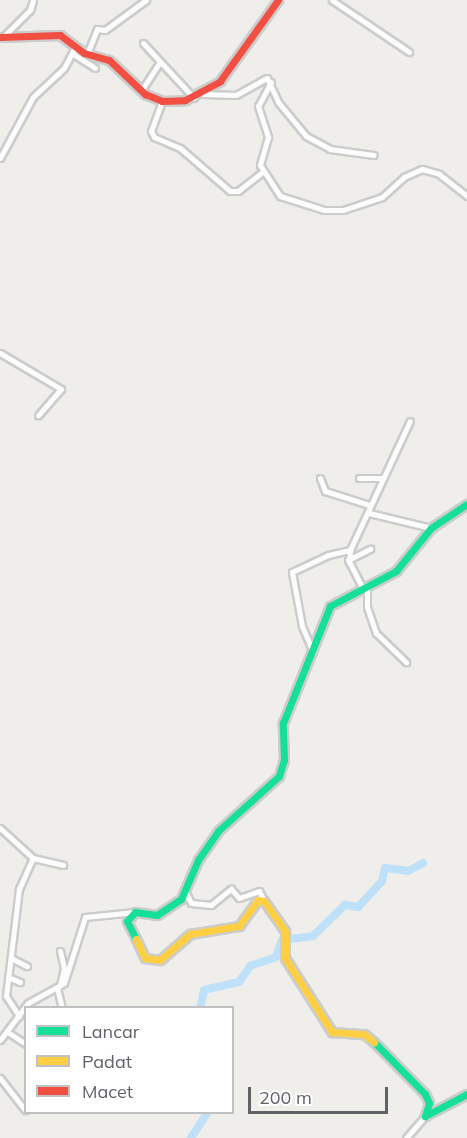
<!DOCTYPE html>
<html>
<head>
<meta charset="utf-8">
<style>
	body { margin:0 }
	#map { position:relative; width:467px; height:1138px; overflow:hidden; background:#efeeea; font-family:Mulish,sans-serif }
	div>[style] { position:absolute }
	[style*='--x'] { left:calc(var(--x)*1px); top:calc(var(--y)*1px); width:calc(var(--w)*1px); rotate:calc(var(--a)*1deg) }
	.river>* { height:8px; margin:-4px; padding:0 4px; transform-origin:4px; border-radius:4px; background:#bfe0f9 }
	.roads { filter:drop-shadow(2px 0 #cbcccc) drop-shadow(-2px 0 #cbcccc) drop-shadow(0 2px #cbcccc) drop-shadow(0 -2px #cbcccc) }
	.street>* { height:5px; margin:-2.5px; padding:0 2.5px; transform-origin:2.5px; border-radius:2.5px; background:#fdfcfc }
	.fast>* { height:7px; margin:-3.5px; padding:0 3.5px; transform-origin:3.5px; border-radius:3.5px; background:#16e098 }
	.slow>* { height:7px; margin:-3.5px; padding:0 3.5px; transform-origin:3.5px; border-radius:3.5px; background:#ffcf43 }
	.jam>* { height:7px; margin:-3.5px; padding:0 3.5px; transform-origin:3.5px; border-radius:3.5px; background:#f24e42 }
	span { translate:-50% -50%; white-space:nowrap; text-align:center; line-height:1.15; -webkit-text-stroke:4.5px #fff; paint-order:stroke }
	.legend { position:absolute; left:24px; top:1006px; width:210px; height:108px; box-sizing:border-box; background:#fff; border:2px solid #bfc1c3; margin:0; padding:8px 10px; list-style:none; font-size:18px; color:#5f6368 }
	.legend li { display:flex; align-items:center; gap:12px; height:30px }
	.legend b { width:30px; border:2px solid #bfc1c3 }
	.scale { position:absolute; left:248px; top:1087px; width:140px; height:27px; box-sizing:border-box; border:3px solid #5f6368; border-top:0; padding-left:8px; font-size:18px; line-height:21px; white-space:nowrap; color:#5f6368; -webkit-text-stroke:4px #fff; paint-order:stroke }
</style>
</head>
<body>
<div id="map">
	<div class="river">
		<div style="--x:200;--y:1008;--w:18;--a:-77"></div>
		<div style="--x:204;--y:990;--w:36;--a:-13"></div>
		<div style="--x:239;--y:982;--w:19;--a:-55"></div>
		<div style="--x:250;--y:966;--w:28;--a:-19"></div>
		<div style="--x:276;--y:957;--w:18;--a:-71"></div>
		<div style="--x:282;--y:940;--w:31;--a:-7"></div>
		<div style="--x:313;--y:936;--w:45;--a:-44.1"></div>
		<div style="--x:345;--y:905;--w:13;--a:9"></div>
		<div style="--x:358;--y:907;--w:35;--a:-47"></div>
		<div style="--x:382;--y:881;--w:13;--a:-77"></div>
		<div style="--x:385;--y:868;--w:23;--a:7"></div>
		<div style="--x:408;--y:871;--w:17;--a:-28"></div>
		<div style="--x:191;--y:1138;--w:31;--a:-57"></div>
	</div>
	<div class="roads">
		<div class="street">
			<div style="--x:332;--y:0;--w:93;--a:34"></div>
			<div style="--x:4;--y:36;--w:37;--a:-45"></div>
			<div style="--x:30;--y:10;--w:10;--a:-73"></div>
			<div style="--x:143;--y:43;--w:75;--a:47.2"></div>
			<div style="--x:73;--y:54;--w:26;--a:32"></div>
			<div style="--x:87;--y:54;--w:27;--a:-68"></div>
			<div style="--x:97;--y:29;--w:8;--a:7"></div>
			<div style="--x:105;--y:30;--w:51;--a:-36.2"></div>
			<div style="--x:271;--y:82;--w:27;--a:118"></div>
			<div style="--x:258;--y:106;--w:33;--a:72"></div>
			<div style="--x:268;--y:137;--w:29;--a:106"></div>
			<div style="--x:260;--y:165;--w:37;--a:57"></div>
			<div style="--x:280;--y:196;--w:46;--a:17.7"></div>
			<div style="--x:324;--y:210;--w:19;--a:0"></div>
			<div style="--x:343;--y:210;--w:41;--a:-18.4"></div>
			<div style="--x:382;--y:197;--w:30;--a:-42"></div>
			<div style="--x:404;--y:177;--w:20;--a:-24"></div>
			<div style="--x:422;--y:169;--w:18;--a:16"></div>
			<div style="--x:439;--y:174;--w:36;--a:38"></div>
			<div style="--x:141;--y:91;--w:33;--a:-57"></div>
			<div style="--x:204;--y:94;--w:32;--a:2"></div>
			<div style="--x:236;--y:95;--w:35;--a:-29"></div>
			<div style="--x:267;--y:78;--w:26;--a:65"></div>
			<div style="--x:278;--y:102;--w:44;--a:50.5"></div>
			<div style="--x:306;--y:136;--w:27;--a:28"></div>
			<div style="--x:330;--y:149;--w:44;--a:7.8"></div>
			<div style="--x:162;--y:101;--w:32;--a:110"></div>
			<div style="--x:151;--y:131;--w:7;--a:63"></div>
			<div style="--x:154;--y:137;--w:28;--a:23"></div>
			<div style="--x:180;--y:148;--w:66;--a:40.7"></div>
			<div style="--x:230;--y:191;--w:8;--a:0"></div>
			<div style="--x:238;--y:191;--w:31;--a:-38"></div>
			<div style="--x:0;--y:158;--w:69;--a:-61.6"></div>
			<div style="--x:33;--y:97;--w:42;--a:-43.1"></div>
			<div style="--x:64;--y:68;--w:24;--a:-62"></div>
			<div style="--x:0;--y:353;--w:71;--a:30.5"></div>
			<div style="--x:61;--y:389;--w:35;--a:131"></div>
			<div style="--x:320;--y:478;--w:14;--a:69"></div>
			<div style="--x:325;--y:491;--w:46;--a:17.7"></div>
			<div style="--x:359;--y:478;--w:22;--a:0"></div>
			<div style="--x:369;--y:513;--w:64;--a:13.6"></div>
			<div style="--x:348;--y:560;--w:25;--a:-27"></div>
			<div style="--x:367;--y:585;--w:22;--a:90"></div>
			<div style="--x:367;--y:607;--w:28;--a:71"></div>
			<div style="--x:376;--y:633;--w:42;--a:44"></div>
			<div style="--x:362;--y:587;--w:28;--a:-117"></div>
			<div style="--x:349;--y:562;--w:12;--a:-85"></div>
			<div style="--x:350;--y:550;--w:142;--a:-65.1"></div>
			<div style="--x:313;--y:652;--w:28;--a:-113"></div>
			<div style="--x:302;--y:626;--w:55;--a:-100.5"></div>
			<div style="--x:292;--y:572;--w:40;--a:-25"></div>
			<div style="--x:328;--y:555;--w:23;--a:-13"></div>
			<div style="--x:0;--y:828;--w:45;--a:42.3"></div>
			<div style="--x:33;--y:858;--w:31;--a:13"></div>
			<div style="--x:185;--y:891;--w:13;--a:63"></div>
			<div style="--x:191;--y:903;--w:20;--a:6"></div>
			<div style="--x:211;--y:905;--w:26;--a:-39"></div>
			<div style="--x:231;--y:889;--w:12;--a:48"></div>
			<div style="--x:239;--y:898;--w:21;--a:-19"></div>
			<div style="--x:259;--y:891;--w:11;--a:63"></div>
			<div style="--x:60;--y:951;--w:17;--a:77"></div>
			<div style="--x:64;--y:968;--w:18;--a:103"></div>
			<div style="--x:11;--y:958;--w:18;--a:27"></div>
			<div style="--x:8;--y:977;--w:13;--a:23"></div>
			<div style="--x:57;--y:988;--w:21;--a:76"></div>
			<div style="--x:19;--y:1016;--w:24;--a:-123"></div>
			<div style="--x:6;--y:996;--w:108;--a:-83.1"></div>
			<div style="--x:19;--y:889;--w:34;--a:-66"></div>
			<div style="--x:9;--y:1033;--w:20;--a:33"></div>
			<div style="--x:0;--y:1040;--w:46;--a:-52.9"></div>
			<div style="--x:28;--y:1003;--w:41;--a:-29.1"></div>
			<div style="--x:64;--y:983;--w:69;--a:-72.3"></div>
			<div style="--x:85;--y:917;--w:50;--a:-5.7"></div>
			<div style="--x:0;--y:1078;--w:41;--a:52"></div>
			<div style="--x:406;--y:1138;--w:29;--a:-49"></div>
		</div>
		<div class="fast">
			<div style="--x:136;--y:939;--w:20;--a:-117"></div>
			<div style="--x:127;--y:921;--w:12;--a:-48"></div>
			<div style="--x:135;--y:912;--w:22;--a:8"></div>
			<div style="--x:157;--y:915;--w:29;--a:-34"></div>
			<div style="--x:181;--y:899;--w:43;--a:-66.4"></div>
			<div style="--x:198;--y:860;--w:35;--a:-55"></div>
			<div style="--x:218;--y:831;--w:82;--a:-42"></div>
			<div style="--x:279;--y:776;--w:17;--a:-73"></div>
			<div style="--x:284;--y:760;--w:37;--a:-92"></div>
			<div style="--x:283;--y:723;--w:126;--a:-68.1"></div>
			<div style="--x:330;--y:606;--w:75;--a:-27.9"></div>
			<div style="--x:396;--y:571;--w:55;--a:-50.9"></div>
			<div style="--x:431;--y:528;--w:43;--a:-33.7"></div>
			<div style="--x:374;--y:1042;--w:73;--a:45.6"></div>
			<div style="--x:425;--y:1094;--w:10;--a:66"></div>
			<div style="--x:429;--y:1103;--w:14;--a:107"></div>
			<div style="--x:425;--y:1116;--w:47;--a:-27.6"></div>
		</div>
		<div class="slow">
			<div style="--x:136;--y:939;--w:21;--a:65"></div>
			<div style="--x:145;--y:958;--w:15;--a:8"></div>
			<div style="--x:160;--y:960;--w:40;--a:-41"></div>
			<div style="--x:190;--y:934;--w:50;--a:-9.3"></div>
			<div style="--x:239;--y:926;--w:32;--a:-54"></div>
			<div style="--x:258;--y:900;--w:6;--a:9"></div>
			<div style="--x:264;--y:901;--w:37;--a:55"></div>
			<div style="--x:285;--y:931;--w:27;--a:90"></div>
			<div style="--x:285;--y:958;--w:88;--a:57.6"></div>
			<div style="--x:332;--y:1032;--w:32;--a:4"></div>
			<div style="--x:364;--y:1034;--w:13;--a:39"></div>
		</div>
		<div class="jam">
			<div style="--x:0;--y:37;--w:60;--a:-1.9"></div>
			<div style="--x:60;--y:35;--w:30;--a:37"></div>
			<div style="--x:84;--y:53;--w:26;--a:16"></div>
			<div style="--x:109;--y:60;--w:50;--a:43.4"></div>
			<div style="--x:145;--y:94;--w:18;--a:22"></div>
			<div style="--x:162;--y:101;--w:23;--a:-2"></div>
			<div style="--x:185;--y:100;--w:40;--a:-28"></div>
			<div style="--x:220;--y:81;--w:100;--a:-54.4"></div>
		</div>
	</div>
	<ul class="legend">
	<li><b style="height:8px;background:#16e098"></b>Lancar</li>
	<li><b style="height:8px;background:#ffcf43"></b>Padat</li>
	<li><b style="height:8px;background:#f24e42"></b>Macet</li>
	</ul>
	<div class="scale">200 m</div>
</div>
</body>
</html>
